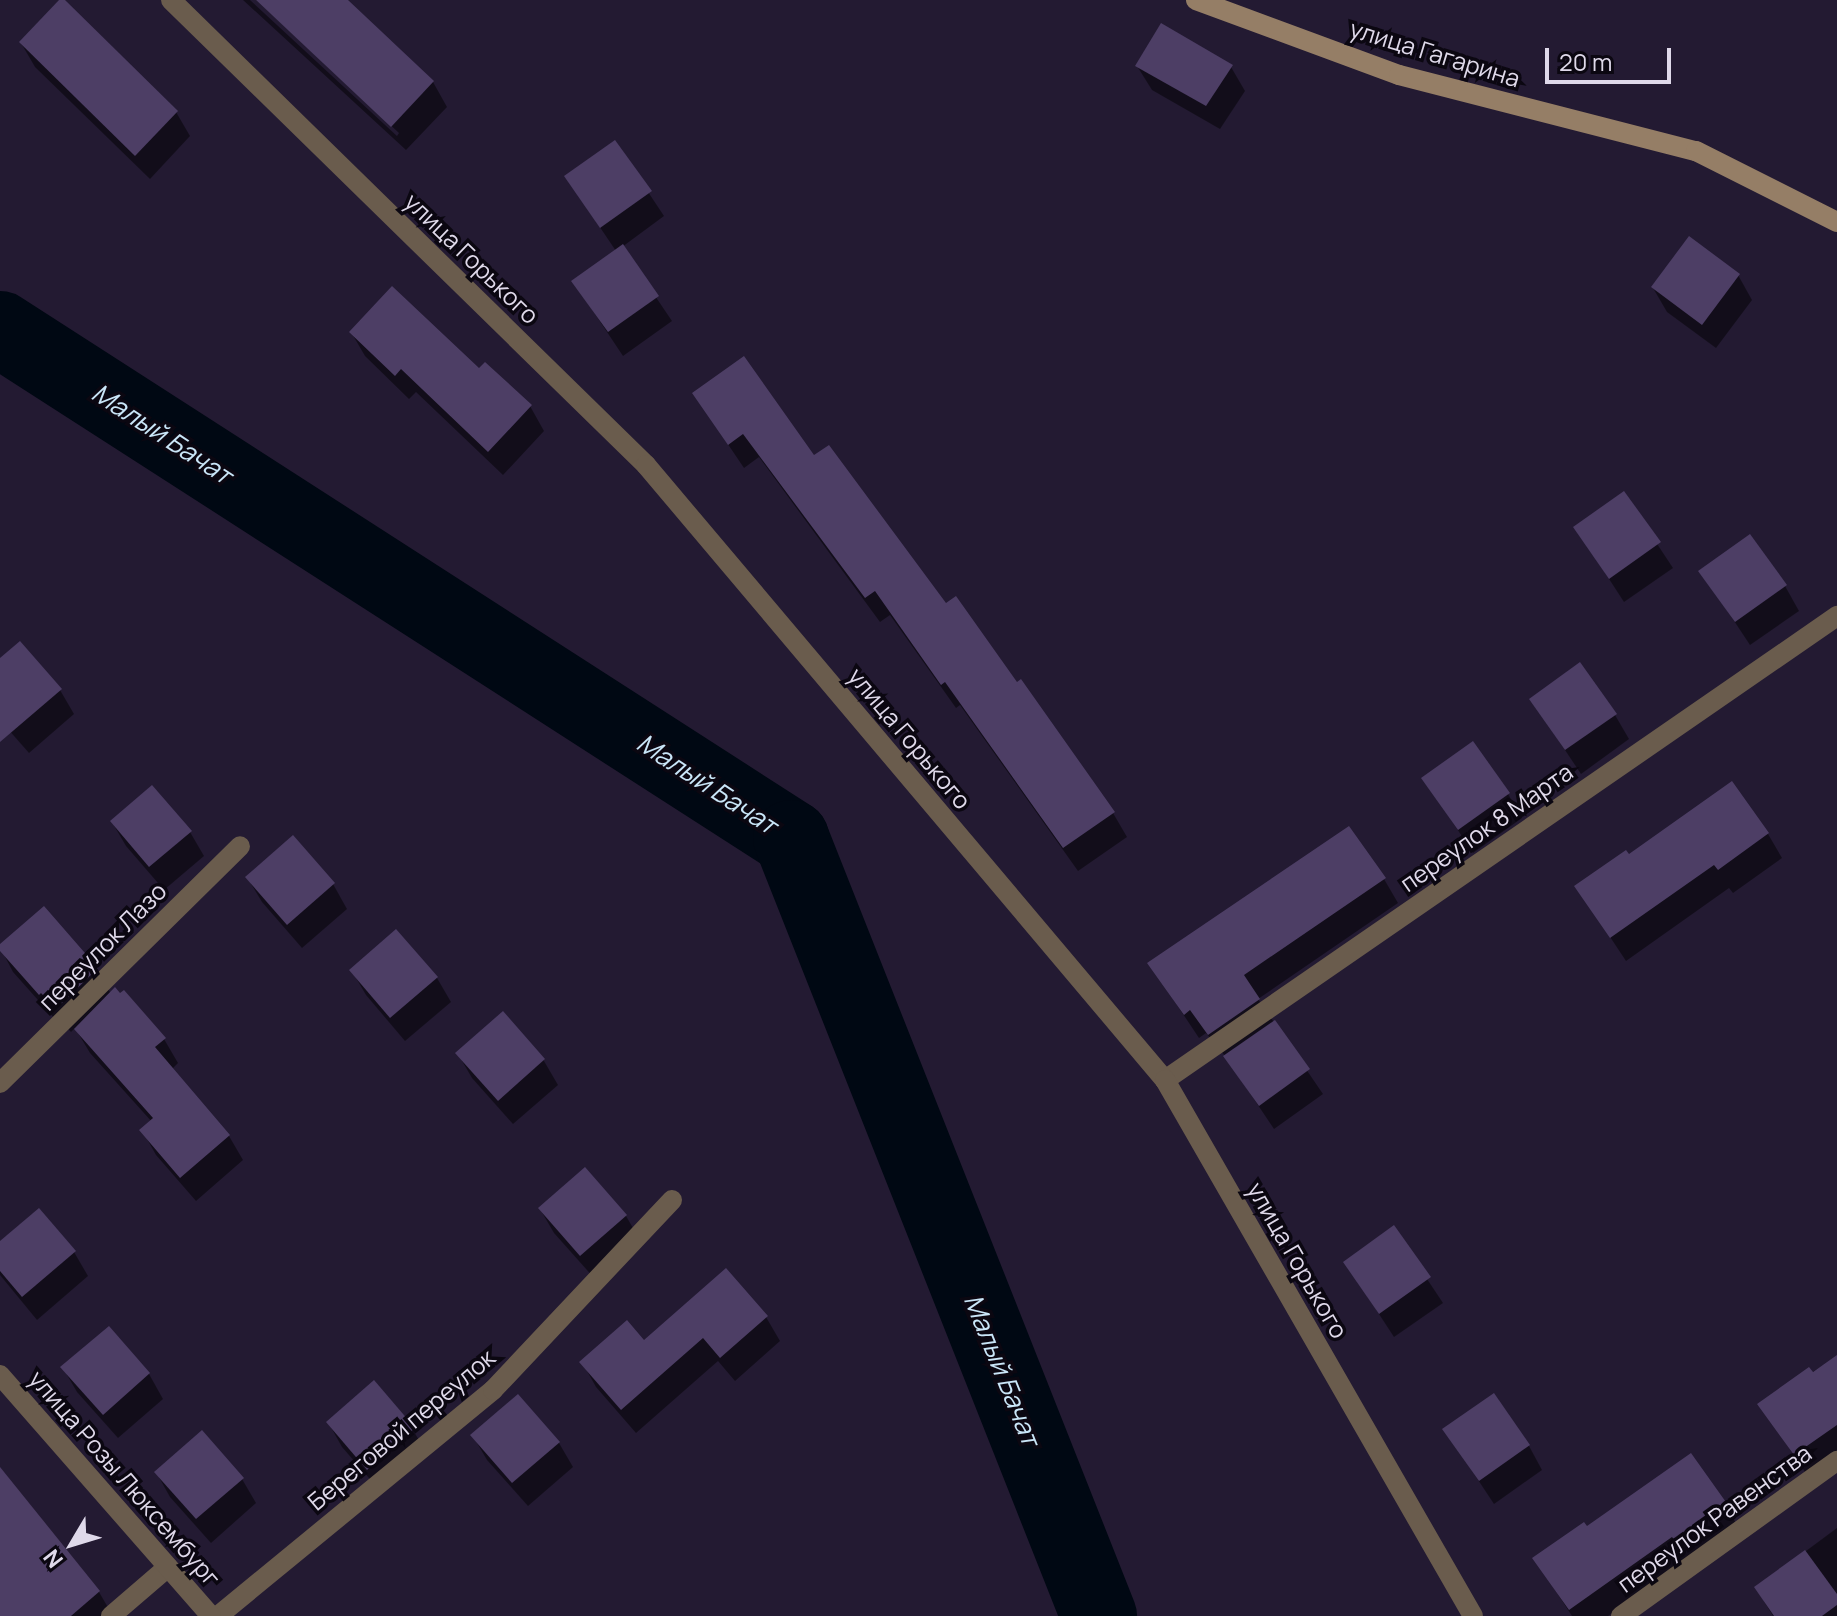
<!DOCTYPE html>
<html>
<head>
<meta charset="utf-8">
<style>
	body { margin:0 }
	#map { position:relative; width:1837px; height:1616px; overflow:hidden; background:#231a32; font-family:Manrope,sans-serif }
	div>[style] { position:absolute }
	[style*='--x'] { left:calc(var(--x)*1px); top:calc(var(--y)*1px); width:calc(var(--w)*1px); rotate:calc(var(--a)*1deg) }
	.shadow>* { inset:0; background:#0007 }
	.river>* { height:76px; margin:-38px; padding:0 38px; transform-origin:38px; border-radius:38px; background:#000813 }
	.building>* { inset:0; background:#4d3e65 }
	.lane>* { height:20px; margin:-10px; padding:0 10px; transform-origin:10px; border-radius:10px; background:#6a5c4d }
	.street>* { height:20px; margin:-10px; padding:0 10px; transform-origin:10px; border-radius:10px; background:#6a5c4d }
	.secondary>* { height:20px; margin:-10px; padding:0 10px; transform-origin:10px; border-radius:10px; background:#957e66 }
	span { translate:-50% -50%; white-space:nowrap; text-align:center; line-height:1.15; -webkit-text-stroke:7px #0b0711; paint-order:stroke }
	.street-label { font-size:24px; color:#dfd9ea }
	.water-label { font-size:26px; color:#cae6f8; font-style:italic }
	.north { position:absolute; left:32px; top:1504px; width:80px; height:80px; -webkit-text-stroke:6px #0b0711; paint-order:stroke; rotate:232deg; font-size:22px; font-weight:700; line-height:32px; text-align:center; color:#dfd9ea }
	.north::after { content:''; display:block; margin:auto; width:28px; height:36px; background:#dfd9ea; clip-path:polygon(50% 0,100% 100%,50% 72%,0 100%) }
	.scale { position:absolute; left:1545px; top:48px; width:126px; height:36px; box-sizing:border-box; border:4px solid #dfd9ea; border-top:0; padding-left:10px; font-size:24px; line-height:28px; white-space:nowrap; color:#dfd9ea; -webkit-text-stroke:6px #0b0711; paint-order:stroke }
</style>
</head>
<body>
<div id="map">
	<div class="shadow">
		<div style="clip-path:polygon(62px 0,176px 112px,190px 136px,150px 179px,35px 67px,21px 43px)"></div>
		<div style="clip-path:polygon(243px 0,250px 0,397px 136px,399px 133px,256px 0,344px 0,433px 82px,447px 107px,406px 150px)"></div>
		<div style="clip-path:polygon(1137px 66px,1231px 67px,1245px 91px,1220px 129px,1152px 90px)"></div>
		<div style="clip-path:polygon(615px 142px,664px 216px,622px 247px,672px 321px,623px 356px,573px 281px,616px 251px,566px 177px)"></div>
		<div style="clip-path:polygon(1738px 275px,1752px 300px,1716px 348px,1667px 312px,1653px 288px)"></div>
		<div style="clip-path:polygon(351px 332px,479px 370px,530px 406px,544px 431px,503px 475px,416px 392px,409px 399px,365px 356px)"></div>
		<div style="clip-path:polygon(694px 394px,813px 458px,946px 606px,1113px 813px,1127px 837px,1078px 871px,960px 705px,956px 708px,890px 615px,880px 622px,759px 457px,744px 468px)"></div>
		<div style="clip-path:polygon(1624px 494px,1673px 568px,1624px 602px,1576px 528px)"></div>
		<div style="clip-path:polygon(1701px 571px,1785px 586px,1799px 611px,1750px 645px)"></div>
		<div style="clip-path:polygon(0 660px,60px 690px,74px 714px,29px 753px,0 720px)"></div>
		<div style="clip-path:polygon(1531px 699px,1615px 715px,1629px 739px,1581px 774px)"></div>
		<div style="clip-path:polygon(1424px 779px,1508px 794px,1522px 818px,1473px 853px)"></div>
		<div style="clip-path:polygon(112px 822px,190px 832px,204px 856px,164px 890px,126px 846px)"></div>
		<div style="clip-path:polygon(1768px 834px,1782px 858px,1733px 893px,1729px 888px,1626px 961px,1577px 887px,1629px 857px)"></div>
		<div style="clip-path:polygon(247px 877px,333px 884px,347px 909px,302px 948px,262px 902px)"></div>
		<div style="clip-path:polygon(1384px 879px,1398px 903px,1258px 999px,1323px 1094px,1274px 1129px,1225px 1056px,1206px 1033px,1199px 1038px,1149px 963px)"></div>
		<div style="clip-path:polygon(0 947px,97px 969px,111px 994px,164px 1039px,178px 1063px,172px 1069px,229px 1136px,243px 1160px,196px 1201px,156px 1155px,142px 1130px,152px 1122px,90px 1053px,75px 1028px,71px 1032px,56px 1016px,54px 1018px,13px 972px)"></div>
		<div style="clip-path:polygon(352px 971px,437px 978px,451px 1002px,405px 1041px,366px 995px)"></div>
		<div style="clip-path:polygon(503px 1014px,544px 1061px,558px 1085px,513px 1124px,472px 1078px,458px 1054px)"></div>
		<div style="clip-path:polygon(540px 1209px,626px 1216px,640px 1240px,595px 1279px,554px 1233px)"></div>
		<div style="clip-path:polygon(1393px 1228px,1443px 1303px,1394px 1337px,1345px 1262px)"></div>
		<div style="clip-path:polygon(0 1244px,74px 1252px,88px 1276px,37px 1320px,0 1275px)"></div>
		<div style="clip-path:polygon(766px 1317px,780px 1341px,735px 1381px,718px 1361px,636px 1433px,596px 1387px,582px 1362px,644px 1343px)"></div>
		<div style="clip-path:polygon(108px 1328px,149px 1374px,163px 1399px,118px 1438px,77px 1392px,63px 1368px)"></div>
		<div style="clip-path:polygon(1837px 1357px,1837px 1459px,1809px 1478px,1760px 1404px)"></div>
		<div style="clip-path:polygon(328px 1422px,413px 1430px,427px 1454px,382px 1493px,342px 1447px)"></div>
		<div style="clip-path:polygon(1445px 1430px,1529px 1446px,1542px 1470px,1494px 1504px)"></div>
		<div style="clip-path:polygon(473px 1436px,559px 1443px,573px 1467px,528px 1506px,487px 1460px)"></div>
		<div style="clip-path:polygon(0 1470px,99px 1592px,113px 1616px,0 1616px)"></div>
		<div style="clip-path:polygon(156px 1472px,242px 1479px,256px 1503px,211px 1543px,170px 1497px)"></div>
		<div style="clip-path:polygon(1726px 1506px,1740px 1530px,1688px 1560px,1608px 1616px,1572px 1616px,1535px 1559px,1587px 1529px)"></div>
		<div style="clip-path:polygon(1837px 1528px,1837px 1616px,1773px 1616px,1756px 1588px)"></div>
	</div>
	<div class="river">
		<div style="--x:0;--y:329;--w:941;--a:32.76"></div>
		<div style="--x:791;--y:838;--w:837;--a:68.4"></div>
	</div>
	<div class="building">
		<div style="clip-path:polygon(59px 0,65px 0,178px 111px,135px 156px,19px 42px)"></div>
		<div style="clip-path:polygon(256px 0,348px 0,434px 81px,391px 127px)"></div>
		<div style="clip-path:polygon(1161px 23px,1233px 65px,1206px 106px,1135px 66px)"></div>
		<div style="clip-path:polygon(615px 140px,652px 191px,600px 228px,564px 176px)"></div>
		<div style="clip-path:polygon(1689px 236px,1740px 274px,1702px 325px,1651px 287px)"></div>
		<div style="clip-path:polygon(623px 244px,659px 296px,608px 332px,571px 281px)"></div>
		<div style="clip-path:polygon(392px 286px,479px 368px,485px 362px,532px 405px,488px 452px,401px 369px,395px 376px,349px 332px)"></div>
		<div style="clip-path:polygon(744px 356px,814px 455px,829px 445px,946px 603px,956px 596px,1017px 682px,1021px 679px,1115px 812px,1063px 848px,945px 682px,941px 685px,875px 591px,865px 598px,743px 434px,728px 445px,692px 393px)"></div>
		<div style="clip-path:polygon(1624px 491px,1661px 542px,1609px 579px,1573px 527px)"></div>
		<div style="clip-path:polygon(1750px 534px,1787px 585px,1735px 622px,1698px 571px)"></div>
		<div style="clip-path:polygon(20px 641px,62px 689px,0 742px,0 658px)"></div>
		<div style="clip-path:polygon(1580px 662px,1617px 714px,1565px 750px,1529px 699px)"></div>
		<div style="clip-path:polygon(1473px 741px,1510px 793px,1458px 830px,1421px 778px)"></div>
		<div style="clip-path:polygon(1732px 781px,1769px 833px,1718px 870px,1714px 865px,1610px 938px,1574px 886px,1626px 850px,1629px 854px)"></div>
		<div style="clip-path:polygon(152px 785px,192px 831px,149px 867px,110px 821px)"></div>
		<div style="clip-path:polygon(1349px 826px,1386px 878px,1244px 975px,1260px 999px,1208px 1035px,1190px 1010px,1184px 1015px,1147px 963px)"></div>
		<div style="clip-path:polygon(293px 835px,335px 883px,287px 925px,245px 877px)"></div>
		<div style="clip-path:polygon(44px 906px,98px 968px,56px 1009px,41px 993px,39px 995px,0 951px,0 944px)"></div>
		<div style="clip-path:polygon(396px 929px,438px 977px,390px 1018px,349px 970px)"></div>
		<div style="clip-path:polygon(115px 987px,120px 993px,124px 990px,166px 1038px,155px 1047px,230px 1135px,180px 1178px,139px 1130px,153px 1118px,74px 1029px)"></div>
		<div style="clip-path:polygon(503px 1011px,545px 1059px,498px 1101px,455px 1053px)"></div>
		<div style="clip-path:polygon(1275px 1020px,1310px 1069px,1259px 1106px,1223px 1056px)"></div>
		<div style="clip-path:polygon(585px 1167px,627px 1215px,580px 1256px,538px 1208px)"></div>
		<div style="clip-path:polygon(39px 1208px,76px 1251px,22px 1297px,0 1271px,0 1241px)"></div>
		<div style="clip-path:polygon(1394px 1225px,1431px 1277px,1379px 1314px,1343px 1262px)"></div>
		<div style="clip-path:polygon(726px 1268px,768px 1316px,720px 1358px,703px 1338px,621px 1410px,579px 1362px,627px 1320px,644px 1340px)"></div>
		<div style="clip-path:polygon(109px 1326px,150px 1373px,103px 1415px,60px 1367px)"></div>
		<div style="clip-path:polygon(1837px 1355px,1837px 1425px,1794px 1455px,1757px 1404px,1809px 1367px,1813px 1372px)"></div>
		<div style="clip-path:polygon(374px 1380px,415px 1428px,367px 1470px,326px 1422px)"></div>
		<div style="clip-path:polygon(1494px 1393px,1530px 1445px,1479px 1481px,1442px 1429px)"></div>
		<div style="clip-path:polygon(518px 1394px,560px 1442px,512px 1483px,470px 1435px)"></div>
		<div style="clip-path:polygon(202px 1430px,244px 1478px,196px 1519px,154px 1472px)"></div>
		<div style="clip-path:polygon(1691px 1453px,1728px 1505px,1676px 1542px,1672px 1537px,1569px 1610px,1532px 1558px,1584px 1522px,1587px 1526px)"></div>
		<div style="clip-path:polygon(0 1467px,100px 1591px,71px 1616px,0 1616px)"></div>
		<div style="clip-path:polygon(1805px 1550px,1837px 1594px,1837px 1605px,1822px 1616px,1774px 1616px,1754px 1587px)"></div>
	</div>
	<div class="lane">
		<div style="--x:1165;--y:1080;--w:817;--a:-34.62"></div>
		<div style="--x:0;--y:1083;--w:337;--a:-44.6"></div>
		<div style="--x:111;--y:1616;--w:75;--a:-40.7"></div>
		<div style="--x:218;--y:1616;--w:356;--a:-39.4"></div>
		<div style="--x:493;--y:1390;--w:261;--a:-46.7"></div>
		<div style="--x:1621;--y:1616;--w:266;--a:-35.7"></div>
	</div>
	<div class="street">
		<div style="--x:171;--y:0;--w:665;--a:44.39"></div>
		<div style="--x:646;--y:465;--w:805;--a:49.84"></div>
		<div style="--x:1165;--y:1080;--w:618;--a:60.12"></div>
		<div style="--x:0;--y:1375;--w:320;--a:48.8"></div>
	</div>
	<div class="secondary">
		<div style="--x:1196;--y:0;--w:216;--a:20.3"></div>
		<div style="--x:1399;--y:75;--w:307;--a:14.4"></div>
		<div style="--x:1696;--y:151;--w:158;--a:26.7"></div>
	</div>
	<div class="street-label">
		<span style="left:1435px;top:53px;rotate:17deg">улица Гагарина</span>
		<span style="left:472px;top:258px;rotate:44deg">улица Горького</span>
		<span style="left:910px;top:738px;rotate:50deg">улица Горького</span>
		<span style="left:1486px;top:827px;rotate:-35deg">переулок 8 Марта</span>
		<span style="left:102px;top:946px;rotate:-45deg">переулок Лазо</span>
		<span style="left:1298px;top:1260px;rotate:60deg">улица Горького</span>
		<span style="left:401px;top:1429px;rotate:-40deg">Береговой переулок</span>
		<span style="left:125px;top:1478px;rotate:49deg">улица Розы Люксембург</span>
		<span style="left:1714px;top:1518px;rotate:-36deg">переулок Равенства</span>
	</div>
	<div class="water-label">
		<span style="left:162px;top:434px;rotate:33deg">Малый Бачат</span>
		<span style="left:707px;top:784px;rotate:33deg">Малый Бачат</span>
		<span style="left:1002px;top:1370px;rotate:68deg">Малый Бачат</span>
	</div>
	<div class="north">N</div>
	<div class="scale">20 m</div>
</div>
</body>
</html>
